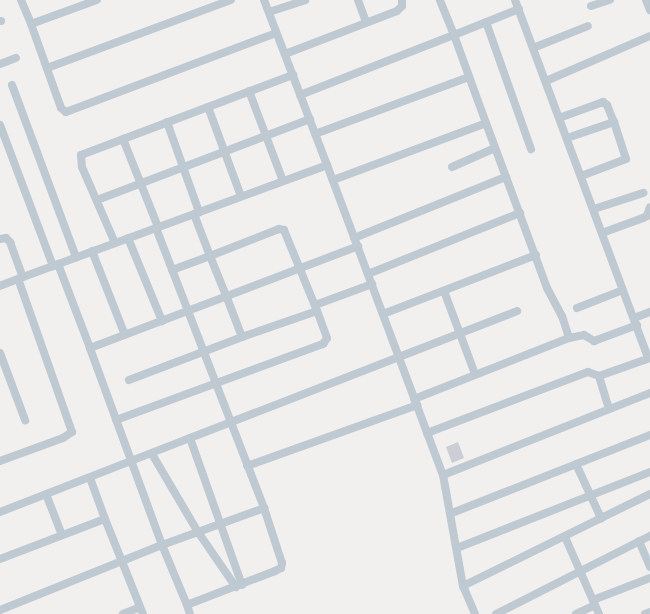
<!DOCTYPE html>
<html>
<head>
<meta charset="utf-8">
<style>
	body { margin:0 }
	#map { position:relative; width:650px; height:614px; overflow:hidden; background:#f2efef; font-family:"PT Sans",sans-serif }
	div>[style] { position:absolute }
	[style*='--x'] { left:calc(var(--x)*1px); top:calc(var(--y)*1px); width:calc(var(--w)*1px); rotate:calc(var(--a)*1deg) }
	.building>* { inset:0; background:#cbced4 }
	.street>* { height:8px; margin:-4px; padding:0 4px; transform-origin:4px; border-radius:4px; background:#bec9d2 }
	span { translate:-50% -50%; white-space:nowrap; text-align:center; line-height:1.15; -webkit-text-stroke:3px #fff; paint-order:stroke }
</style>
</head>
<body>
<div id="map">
	<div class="building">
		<div style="clip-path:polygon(458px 442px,464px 458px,452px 463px,446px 447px)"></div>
	</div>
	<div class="street">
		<div style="--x:21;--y:0;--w:26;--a:67"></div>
		<div style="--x:31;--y:24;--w:70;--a:-20"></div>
		<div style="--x:358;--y:0;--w:23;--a:70"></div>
		<div style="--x:515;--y:0;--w:382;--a:69.6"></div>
		<div style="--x:646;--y:0;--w:11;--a:68"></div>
		<div style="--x:591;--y:6;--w:20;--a:-18"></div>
		<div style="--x:269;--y:12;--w:38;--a:-18"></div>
		<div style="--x:0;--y:21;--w:1;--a:0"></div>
		<div style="--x:486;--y:22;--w:135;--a:70.5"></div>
		<div style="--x:31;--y:24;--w:89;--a:70.3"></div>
		<div style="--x:61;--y:108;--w:6;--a:39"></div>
		<div style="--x:66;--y:112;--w:224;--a:-20.6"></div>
		<div style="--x:533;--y:48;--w:59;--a:-21.8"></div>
		<div style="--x:285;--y:54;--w:120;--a:-21"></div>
		<div style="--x:397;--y:11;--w:7;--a:-45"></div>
		<div style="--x:402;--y:6;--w:6;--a:-90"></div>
		<div style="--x:0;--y:64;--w:17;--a:-21"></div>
		<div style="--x:47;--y:68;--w:196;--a:-20.3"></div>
		<div style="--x:546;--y:81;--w:113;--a:-23.4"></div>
		<div style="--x:12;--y:85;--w:184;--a:69.6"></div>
		<div style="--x:249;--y:91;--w:96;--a:69.3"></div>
		<div style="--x:300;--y:95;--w:165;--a:-21.3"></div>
		<div style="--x:454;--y:35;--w:38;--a:-112"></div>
		<div style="--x:208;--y:107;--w:95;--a:69.7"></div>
		<div style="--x:559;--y:118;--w:47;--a:-20"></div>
		<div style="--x:603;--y:102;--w:5;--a:37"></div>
		<div style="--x:607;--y:105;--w:18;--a:68"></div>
		<div style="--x:614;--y:122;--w:39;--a:72"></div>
		<div style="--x:626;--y:159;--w:48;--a:159.3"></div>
		<div style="--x:167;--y:122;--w:96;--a:70.4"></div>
		<div style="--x:486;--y:123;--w:176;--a:69.7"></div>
		<div style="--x:547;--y:288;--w:32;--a:62"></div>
		<div style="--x:562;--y:316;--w:23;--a:72"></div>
		<div style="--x:0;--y:125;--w:151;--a:69.4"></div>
		<div style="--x:315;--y:134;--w:164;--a:-20.3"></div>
		<div style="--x:567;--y:138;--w:50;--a:-18.8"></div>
		<div style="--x:123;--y:139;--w:95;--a:68.3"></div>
		<div style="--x:327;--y:165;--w:331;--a:69.5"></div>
		<div style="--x:443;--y:475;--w:113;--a:79.8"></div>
		<div style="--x:452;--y:167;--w:47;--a:-23.8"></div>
		<div style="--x:333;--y:180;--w:163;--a:-20.4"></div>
		<div style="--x:486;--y:123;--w:94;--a:-110"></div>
		<div style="--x:454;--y:35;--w:70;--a:-21.8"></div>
		<div style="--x:97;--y:200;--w:228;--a:-20.8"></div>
		<div style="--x:594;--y:209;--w:52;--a:-18.1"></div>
		<div style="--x:156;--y:228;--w:300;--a:68.9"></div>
		<div style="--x:264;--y:508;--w:58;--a:71.9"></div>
		<div style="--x:282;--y:563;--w:5;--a:101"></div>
		<div style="--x:281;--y:568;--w:7;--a:153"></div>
		<div style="--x:275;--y:571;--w:94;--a:158.9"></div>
		<div style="--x:187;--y:605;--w:65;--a:-112.6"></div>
		<div style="--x:162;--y:545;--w:109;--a:-19.9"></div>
		<div style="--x:602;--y:233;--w:44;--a:-20.1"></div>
		<div style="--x:643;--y:218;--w:4;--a:-27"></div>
		<div style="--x:647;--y:216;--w:9;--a:-72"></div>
		<div style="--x:128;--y:238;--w:90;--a:67.7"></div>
		<div style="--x:354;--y:238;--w:164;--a:-21.9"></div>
		<div style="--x:0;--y:239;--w:6;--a:-9"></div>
		<div style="--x:6;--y:238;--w:6;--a:45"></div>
		<div style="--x:10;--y:242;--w:37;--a:70"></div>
		<div style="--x:23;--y:277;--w:25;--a:159"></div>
		<div style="--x:115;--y:243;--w:83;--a:-113.5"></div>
		<div style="--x:82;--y:167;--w:12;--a:-95"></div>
		<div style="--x:81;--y:155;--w:227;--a:-20.7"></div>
		<div style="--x:92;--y:251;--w:90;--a:68.6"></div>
		<div style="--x:58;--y:264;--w:90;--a:69.1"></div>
		<div style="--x:90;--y:348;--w:287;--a:-20.8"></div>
		<div style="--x:172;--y:270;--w:40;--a:-20.2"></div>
		<div style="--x:210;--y:256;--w:74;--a:-21.4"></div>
		<div style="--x:279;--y:229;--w:5;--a:11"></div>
		<div style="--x:284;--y:230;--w:87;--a:67.8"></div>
		<div style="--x:317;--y:311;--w:79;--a:160.9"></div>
		<div style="--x:242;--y:337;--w:42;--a:-111"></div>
		<div style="--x:227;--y:298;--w:45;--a:-112"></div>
		<div style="--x:210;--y:256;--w:45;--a:-110.9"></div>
		<div style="--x:368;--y:274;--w:164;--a:-21.9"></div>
		<div style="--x:23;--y:277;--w:324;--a:-20.2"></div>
		<div style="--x:327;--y:165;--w:177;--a:-110.9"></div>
		<div style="--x:444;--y:291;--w:89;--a:69.5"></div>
		<div style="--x:315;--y:305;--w:61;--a:-20.2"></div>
		<div style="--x:577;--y:308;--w:49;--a:-21.4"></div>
		<div style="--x:383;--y:314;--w:164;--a:-21.1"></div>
		<div style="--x:634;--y:318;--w:17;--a:-21"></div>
		<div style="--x:0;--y:353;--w:72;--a:69.5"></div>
		<div style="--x:129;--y:380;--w:121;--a:-20.8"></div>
		<div style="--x:414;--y:399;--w:167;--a:-21.5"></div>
		<div style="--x:569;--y:338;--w:15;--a:-11"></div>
		<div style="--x:584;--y:335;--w:12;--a:31"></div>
		<div style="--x:594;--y:341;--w:46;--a:-20.4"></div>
		<div style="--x:609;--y:409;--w:34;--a:-107"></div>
		<div style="--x:599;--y:376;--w:54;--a:-19.4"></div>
		<div style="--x:116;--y:420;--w:221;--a:-20.2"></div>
		<div style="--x:323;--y:344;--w:7;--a:-56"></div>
		<div style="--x:327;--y:338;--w:29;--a:-110"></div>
		<div style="--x:427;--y:433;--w:172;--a:-20.8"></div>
		<div style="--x:588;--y:372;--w:12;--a:20"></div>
		<div style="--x:152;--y:454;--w:91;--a:59.5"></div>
		<div style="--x:198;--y:532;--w:67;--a:55.4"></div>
		<div style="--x:0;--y:461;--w:67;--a:-20.1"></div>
		<div style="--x:63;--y:438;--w:11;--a:-34"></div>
		<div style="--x:72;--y:432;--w:162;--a:-109.4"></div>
		<div style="--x:576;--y:464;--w:60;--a:65.2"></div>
		<div style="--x:247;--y:466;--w:181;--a:-19.7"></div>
		<div style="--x:443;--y:475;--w:223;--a:-21.6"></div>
		<div style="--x:90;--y:478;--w:44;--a:69.9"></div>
		<div style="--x:46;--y:494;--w:44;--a:68.7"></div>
		<div style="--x:0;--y:512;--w:204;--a:-21.3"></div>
		<div style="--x:452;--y:513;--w:213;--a:-21.5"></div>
		<div style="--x:565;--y:537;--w:84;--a:66.2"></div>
		<div style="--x:639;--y:541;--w:28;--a:67"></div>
		<div style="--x:457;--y:548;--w:207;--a:-21.5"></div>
		<div style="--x:0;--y:559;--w:112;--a:-20.9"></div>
		<div style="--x:105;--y:519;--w:102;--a:68.2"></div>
		<div style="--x:242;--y:585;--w:156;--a:-109.5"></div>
		<div style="--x:190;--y:438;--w:351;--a:-21.2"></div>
		<div style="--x:593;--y:600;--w:61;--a:-21.1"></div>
		<div style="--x:187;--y:605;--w:9;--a:72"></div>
		<div style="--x:0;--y:610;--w:175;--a:-21.9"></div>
		<div style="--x:162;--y:545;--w:210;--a:-110.1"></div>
		<div style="--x:123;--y:614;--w:18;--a:-22"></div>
		<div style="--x:475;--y:614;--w:30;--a:-113"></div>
		<div style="--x:463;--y:586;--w:208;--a:-26.2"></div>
		<div style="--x:496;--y:614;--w:173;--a:-26.9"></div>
		<div style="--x:576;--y:614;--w:21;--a:-25"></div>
		<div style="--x:645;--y:614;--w:5;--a:-22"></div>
	</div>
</div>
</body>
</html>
